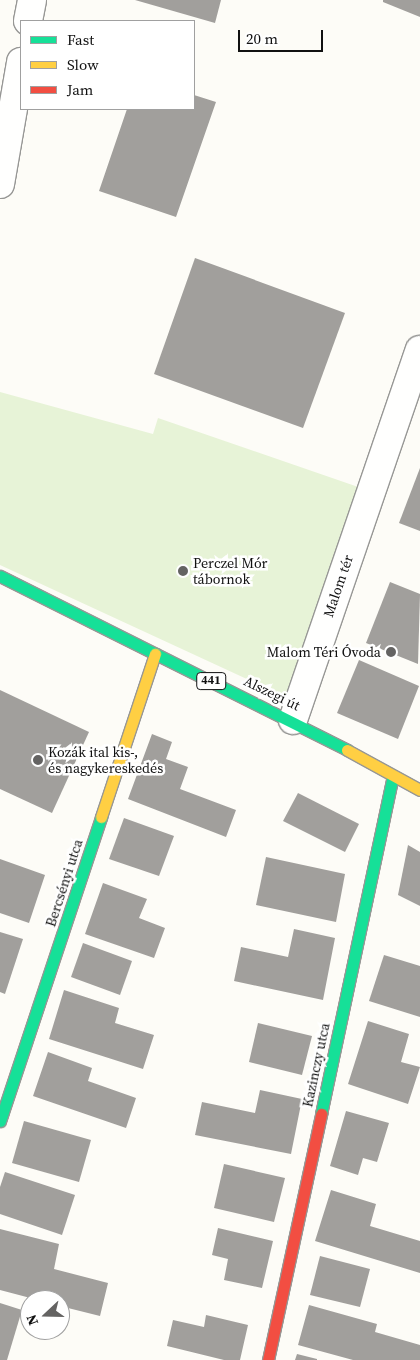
<!DOCTYPE html>
<html>
<head>
<meta charset="utf-8">
<style>
	body { margin:0 }
	#map { position:relative; width:420px; height:1360px; overflow:hidden; background:#fdfcf7; font-family:"Source Serif 4",serif }
	div>[style] { position:absolute }
	[style*='--x'] { left:calc(var(--x)*1px); top:calc(var(--y)*1px); width:calc(var(--w)*1px); rotate:calc(var(--a)*1deg) }
	.green>* { inset:0; background:#e7f3d7 }
	.building>* { inset:0; background:#a19f9c }
	.roads { filter:drop-shadow(1px 0 #979795) drop-shadow(-1px 0 #979795) drop-shadow(0 1px #979795) drop-shadow(0 -1px #979795) }
	.street>* { height:28px; margin:-14px; padding:0 14px; transform-origin:14px; border-radius:14px; background:#fffffe }
	.fast>* { height:11px; margin:-5.5px; padding:0 5.5px; transform-origin:5.5px; border-radius:5.5px; background:#16e098 }
	.slow>* { height:11px; margin:-5.5px; padding:0 5.5px; transform-origin:5.5px; border-radius:5.5px; background:#ffcf43 }
	.jam>* { height:11px; margin:-5.5px; padding:0 5.5px; transform-origin:5.5px; border-radius:5.5px; background:#f24e42 }
	.dots>* { width:14px; height:14px; translate:-50% -50%; box-sizing:border-box; border:2px solid #fff; border-radius:50% }
	span { translate:-50% -50%; white-space:nowrap; text-align:center; line-height:1.15; -webkit-text-stroke:5px #fff; paint-order:stroke }
	.shield-label span { padding:1px 4px; background:#fff; border:1px solid; border-radius:4px; -webkit-text-stroke-width:0 }
	.shield-label { font-size:12px; color:#111; font-weight:700 }
	.poi-label { font-size:14px; color:#111 }
	.left { translate:0 -50%; text-align:left }
	.right { translate:-100% -50%; text-align:right }
	.street-label { font-size:14px; color:#111 }
	.legend { position:absolute; left:20px; top:20px; width:175px; height:90px; box-sizing:border-box; background:#fff; border:1px solid #a0a0a0; margin:0; padding:6px 9px; list-style:none; font-size:15px; color:#111 }
	.legend li { display:flex; align-items:center; gap:10px; height:25px }
	.legend b { width:25px; border:1px solid #a0a0a0 }
	.north { position:absolute; left:20px; top:1290px; width:50px; height:50px; box-sizing:border-box; background:#fff; border:1px solid #a0a0a0; border-radius:50%; rotate:249deg; font-size:14px; font-weight:700; line-height:20px; text-align:center; color:#111 }
	.north::after { content:''; display:block; margin:auto; width:18px; height:22px; background:#646362; clip-path:polygon(50% 0,100% 100%,50% 72%,0 100%) }
	.scale { position:absolute; left:238px; top:30px; width:85px; height:22px; box-sizing:border-box; border:2px solid #111; border-top:0; padding-left:6px; font-size:15px; line-height:18px; white-space:nowrap; color:#111; -webkit-text-stroke:4px #fff; paint-order:stroke }
</style>
</head>
<body>
<div id="map">
	<div class="green">
		<div style="clip-path:polygon(0 392px,153px 434px,158px 418px,364px 489px,290px 699px,0 565px)"></div>
	</div>
	<div class="building">
		<div style="clip-path:polygon(135px 0,221px 0,215px 23px)"></div>
		<div style="clip-path:polygon(383px 0,420px 0,420px 17px,383px 2px)"></div>
		<div style="clip-path:polygon(194px 95px,216px 102px,176px 217px,99px 191px,127px 109px,194px 109px)"></div>
		<div style="clip-path:polygon(195px 258px,345px 313px,303px 428px,154px 374px)"></div>
		<div style="clip-path:polygon(420px 468px,420px 531px,399px 523px)"></div>
		<div style="clip-path:polygon(390px 582px,420px 594px,418px 664px,366px 643px)"></div>
		<div style="clip-path:polygon(359px 660px,419px 686px,398px 739px,337px 713px)"></div>
		<div style="clip-path:polygon(0 690px,89px 732px,52px 813px,0 789px)"></div>
		<div style="clip-path:polygon(152px 734px,172px 742px,166px 759px,188px 767px,180px 789px,236px 810px,226px 837px,128px 799px)"></div>
		<div style="clip-path:polygon(298px 793px,359px 824px,345px 852px,283px 821px)"></div>
		<div style="clip-path:polygon(124px 818px,174px 836px,159px 876px,109px 859px)"></div>
		<div style="clip-path:polygon(408px 845px,420px 852px,420px 906px,398px 895px)"></div>
		<div style="clip-path:polygon(266px 857px,345px 874px,336px 922px,256px 905px)"></div>
		<div style="clip-path:polygon(0 859px,45px 875px,29px 923px,0 913px)"></div>
		<div style="clip-path:polygon(103px 883px,147px 899px,139px 918px,165px 928px,154px 958px,85px 934px)"></div>
		<div style="clip-path:polygon(294px 929px,335px 938px,323px 1000px,234px 981px,241px 947px,288px 957px)"></div>
		<div style="clip-path:polygon(0 932px,23px 939px,5px 994px,0 992px)"></div>
		<div style="clip-path:polygon(83px 943px,132px 961px,120px 995px,71px 977px)"></div>
		<div style="clip-path:polygon(384px 955px,420px 966px,420px 1017px,369px 1001px)"></div>
		<div style="clip-path:polygon(64px 990px,119px 1008px,115px 1023px,154px 1035px,143px 1069px,49px 1039px)"></div>
		<div style="clip-path:polygon(368px 1021px,409px 1034px,401px 1062px,420px 1067px,408px 1104px,348px 1084px)"></div>
		<div style="clip-path:polygon(258px 1023px,312px 1036px,302px 1075px,249px 1062px)"></div>
		<div style="clip-path:polygon(48px 1052px,92px 1068px,88px 1081px,136px 1098px,126px 1128px,33px 1096px)"></div>
		<div style="clip-path:polygon(260px 1090px,302px 1099px,291px 1154px,195px 1135px,202px 1102px,255px 1113px)"></div>
		<div style="clip-path:polygon(346px 1111px,389px 1123px,377px 1162px,363px 1158px,358px 1175px,330px 1166px)"></div>
		<div style="clip-path:polygon(24px 1121px,91px 1140px,79px 1182px,12px 1163px)"></div>
		<div style="clip-path:polygon(224px 1164px,285px 1178px,274px 1222px,214px 1208px)"></div>
		<div style="clip-path:polygon(5px 1172px,75px 1195px,62px 1235px,0 1214px,0 1187px)"></div>
		<div style="clip-path:polygon(331px 1190px,376px 1204px,370px 1226px,420px 1241px,420px 1273px,315px 1241px)"></div>
		<div style="clip-path:polygon(218px 1228px,273px 1241px,262px 1288px,224px 1280px,228px 1259px,212px 1255px)"></div>
		<div style="clip-path:polygon(0 1229px,59px 1244px,54px 1269px,108px 1283px,100px 1316px,60px 1306px,60px 1300px,38px 1300px,0 1290px)"></div>
		<div style="clip-path:polygon(320px 1256px,370px 1269px,360px 1307px,310px 1295px)"></div>
		<div style="clip-path:polygon(0 1303px,22px 1310px,7px 1360px,0 1360px)"></div>
		<div style="clip-path:polygon(309px 1305px,377px 1324px,375px 1332px,420px 1345px,420px 1360px,353px 1360px,298px 1345px)"></div>
		<div style="clip-path:polygon(206px 1315px,248px 1325px,240px 1360px,224px 1360px,167px 1346px,173px 1320px,204px 1327px)"></div>
		<div style="clip-path:polygon(297px 1354px,317px 1359px,317px 1360px,295px 1360px)"></div>
	</div>
	<div class="roads">
		<div class="street">
			<div style="--x:28;--y:21;--w:21;--a:-79"></div>
			<div style="--x:0;--y:184;--w:124;--a:-80.2"></div>
			<div style="--x:293;--y:720;--w:391;--a:-71.1"></div>
		</div>
		<div class="fast">
			<div style="--x:0;--y:576;--w:388;--a:26.6"></div>
			<div style="--x:321;--y:1114;--w:346;--a:-78"></div>
			<div style="--x:0;--y:1121;--w:320;--a:-71.6"></div>
		</div>
		<div class="slow">
			<div style="--x:347;--y:750;--w:83;--a:28.7"></div>
			<div style="--x:101;--y:817;--w:172;--a:-71.7"></div>
		</div>
		<div class="jam">
			<div style="--x:268;--y:1360;--w:252;--a:-77.8"></div>
		</div>
	</div>
	<div class="dots">
		<div style="left:183px;top:571px;background:#646362"></div>
		<div style="left:391px;top:652px;background:#646362"></div>
		<div style="left:38px;top:760px;background:#646362"></div>
	</div>
	<div class="shield-label">
		<span style="left:211px;top:681px">441</span>
	</div>
	<div class="poi-label">
		<span class="left" style="left:193px;top:571px">Perczel Mór<br>tábornok</span>
		<span class="right" style="left:381px;top:652px">Malom Téri Óvoda</span>
		<span class="left" style="left:48px;top:760px">Kozák ital kis-,<br>és nagykereskedés</span>
	</div>
	<div class="street-label">
		<span style="left:338px;top:586px;rotate:-71deg">Malom tér</span>
		<span style="left:272px;top:693px;rotate:26deg">Alszegi út</span>
		<span style="left:64px;top:883px;rotate:-72deg">Bercsényi utca</span>
		<span style="left:316px;top:1065px;rotate:-78deg">Kazinczy utca</span>
	</div>
	<ul class="legend">
	<li><b style="height:6px;background:#16e098"></b>Fast</li>
	<li><b style="height:6px;background:#ffcf43"></b>Slow</li>
	<li><b style="height:6px;background:#f24e42"></b>Jam</li>
	</ul>
	<div class="north">N</div>
	<div class="scale">20 m</div>
</div>
</body>
</html>
